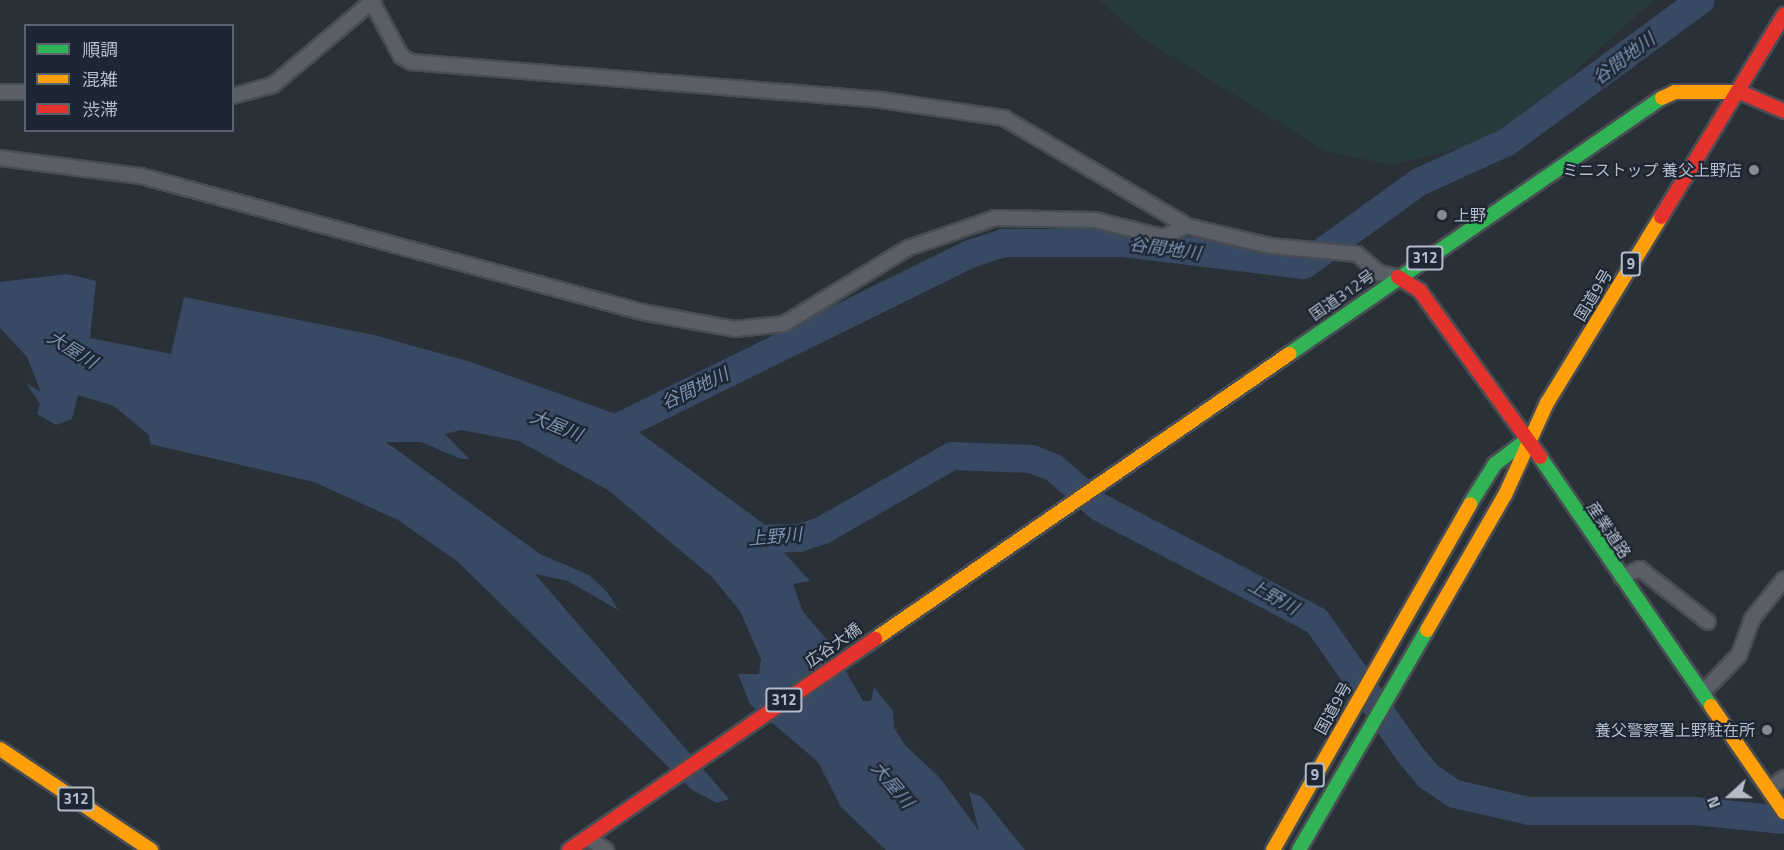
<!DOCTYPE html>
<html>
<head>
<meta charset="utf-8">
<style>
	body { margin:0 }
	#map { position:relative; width:1784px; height:850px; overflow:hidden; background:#2a3038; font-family:"Titillium Web","Noto Sans JP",sans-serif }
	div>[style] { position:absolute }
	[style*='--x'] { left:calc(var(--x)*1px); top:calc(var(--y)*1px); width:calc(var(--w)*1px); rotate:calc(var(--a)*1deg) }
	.green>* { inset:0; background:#273a3e }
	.water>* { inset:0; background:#384963 }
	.river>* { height:28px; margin:-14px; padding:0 14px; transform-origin:14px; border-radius:14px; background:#384963 }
	.roads { filter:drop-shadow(2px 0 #484c53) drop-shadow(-2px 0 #484c53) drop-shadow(0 2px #484c53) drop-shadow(0 -2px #484c53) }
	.street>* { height:14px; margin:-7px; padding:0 7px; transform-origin:7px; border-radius:7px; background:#5a5e66 }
	.fast>* { height:14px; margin:-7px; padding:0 7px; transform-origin:7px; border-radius:7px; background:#30b455 }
	.slow>* { height:14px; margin:-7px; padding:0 7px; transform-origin:7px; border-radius:7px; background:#ff9f0a }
	.jam>* { height:14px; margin:-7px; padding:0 7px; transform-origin:7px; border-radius:7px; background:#e5322d }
	.dots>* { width:16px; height:16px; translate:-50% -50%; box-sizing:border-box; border:3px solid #1d2633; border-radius:50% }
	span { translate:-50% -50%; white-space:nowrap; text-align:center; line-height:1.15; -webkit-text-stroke:4.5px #1d2633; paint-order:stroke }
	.shield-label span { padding:2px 4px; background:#1d2633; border:2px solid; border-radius:4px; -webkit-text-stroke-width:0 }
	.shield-label { font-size:15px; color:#b4bcc9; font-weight:700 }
	.poi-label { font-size:16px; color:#b4bcc9 }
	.right { translate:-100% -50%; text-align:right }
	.left { translate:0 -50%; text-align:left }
	.street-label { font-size:16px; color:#b4bcc9 }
	.water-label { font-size:18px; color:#7c92b1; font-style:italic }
	.legend { position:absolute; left:24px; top:24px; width:210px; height:108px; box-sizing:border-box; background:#1d2633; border:2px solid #59626f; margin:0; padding:8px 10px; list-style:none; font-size:18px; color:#b4bcc9 }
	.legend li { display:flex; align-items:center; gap:12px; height:30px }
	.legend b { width:30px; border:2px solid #59626f }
	.north { position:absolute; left:1700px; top:766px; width:60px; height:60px; -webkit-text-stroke:4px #1d2633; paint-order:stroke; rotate:249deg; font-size:16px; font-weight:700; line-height:24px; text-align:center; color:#b4bcc9 }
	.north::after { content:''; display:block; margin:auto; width:21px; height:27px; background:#b4bcc9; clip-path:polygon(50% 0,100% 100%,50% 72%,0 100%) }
</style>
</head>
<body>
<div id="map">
	<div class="green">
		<div style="clip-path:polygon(1099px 0,1654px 0,1579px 67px,1544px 112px,1486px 142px,1390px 165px,1326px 151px,1142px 38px)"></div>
	</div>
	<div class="water">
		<div style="clip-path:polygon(67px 274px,96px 281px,90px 338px,171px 354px,184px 297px,374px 335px,471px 362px,613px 413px,772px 530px,800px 538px,777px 545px,810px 581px,793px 584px,803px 612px,829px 642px,863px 701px,871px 701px,874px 687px,893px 711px,894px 728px,905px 745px,940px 778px,979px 831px,969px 792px,982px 797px,1025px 850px,886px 850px,841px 807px,818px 762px,750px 704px,738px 674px,759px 674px,761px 659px,740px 611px,711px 576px,608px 490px,519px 441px,461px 430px,445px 434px,469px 459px,461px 459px,421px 442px,386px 442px,540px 554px,589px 575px,608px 593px,618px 610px,568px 581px,535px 574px,729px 799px,717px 803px,692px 790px,458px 562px,398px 520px,314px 482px,150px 444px,149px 435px,114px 406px,78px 395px,72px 419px,56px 425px,37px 414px,40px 404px,26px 383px,41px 392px,27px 357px,0 328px,0 282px)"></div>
	</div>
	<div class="river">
		<div style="--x:592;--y:440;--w:421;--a:-26.2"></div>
		<div style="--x:970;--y:254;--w:35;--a:-18"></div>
		<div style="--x:1003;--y:243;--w:121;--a:0"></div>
		<div style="--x:1124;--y:243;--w:181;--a:7"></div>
		<div style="--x:1304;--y:265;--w:142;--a:-35.8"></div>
		<div style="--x:1419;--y:182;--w:97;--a:-24.4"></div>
		<div style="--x:1507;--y:142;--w:240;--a:-36.2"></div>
		<div style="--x:757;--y:539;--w:42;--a:-1.4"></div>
		<div style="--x:799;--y:538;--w:25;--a:-18"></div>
		<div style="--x:823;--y:530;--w:149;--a:-29.8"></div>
		<div style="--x:952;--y:456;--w:80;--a:2.1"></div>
		<div style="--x:1032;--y:459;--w:24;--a:22"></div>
		<div style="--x:1054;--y:468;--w:60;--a:40.9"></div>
		<div style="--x:1099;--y:507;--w:246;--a:27.6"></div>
		<div style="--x:1317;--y:621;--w:161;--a:55.1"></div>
		<div style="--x:1409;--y:753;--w:30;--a:50"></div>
		<div style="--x:1428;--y:776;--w:32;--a:34"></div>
		<div style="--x:1455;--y:794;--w:76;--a:12.9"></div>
		<div style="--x:1529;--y:811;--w:165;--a:0"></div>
		<div style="--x:1694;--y:811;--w:90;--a:5.7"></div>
	</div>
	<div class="roads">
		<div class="street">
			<div style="--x:371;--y:0;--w:64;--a:61.8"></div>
			<div style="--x:401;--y:56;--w:12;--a:31"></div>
			<div style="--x:411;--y:62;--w:464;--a:4.6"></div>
			<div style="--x:874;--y:99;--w:131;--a:8.3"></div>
			<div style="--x:1004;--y:118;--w:212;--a:30.5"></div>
			<div style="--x:1187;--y:226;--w:85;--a:13.5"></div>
			<div style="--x:1270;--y:246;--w:87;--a:5.3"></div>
			<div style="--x:1357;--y:254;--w:30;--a:40"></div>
			<div style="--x:1380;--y:273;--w:18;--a:13"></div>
			<div style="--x:0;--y:92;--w:26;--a:0"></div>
			<div style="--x:232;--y:96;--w:42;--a:-15"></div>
			<div style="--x:273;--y:85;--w:132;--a:-40.1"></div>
			<div style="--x:0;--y:158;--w:142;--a:7.3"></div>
			<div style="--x:141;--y:176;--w:519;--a:15.19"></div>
			<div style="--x:642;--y:312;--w:95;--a:10.4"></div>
			<div style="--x:735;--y:329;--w:49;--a:-5.8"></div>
			<div style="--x:784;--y:324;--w:145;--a:-31.5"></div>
			<div style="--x:908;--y:248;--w:92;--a:-19"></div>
			<div style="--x:995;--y:218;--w:100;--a:1.1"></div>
			<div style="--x:1095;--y:220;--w:70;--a:14"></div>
			<div style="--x:1163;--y:237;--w:26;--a:-25"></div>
			<div style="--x:1621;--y:577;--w:21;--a:-23"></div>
			<div style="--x:1640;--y:569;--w:86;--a:37.9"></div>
			<div style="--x:1702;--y:693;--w:53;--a:-45.8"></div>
			<div style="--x:1739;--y:655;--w:38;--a:-70"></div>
			<div style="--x:1752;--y:619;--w:51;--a:-51.3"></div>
			<div style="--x:1769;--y:789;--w:19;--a:-36"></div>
			<div style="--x:588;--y:838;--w:22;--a:34"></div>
		</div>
		<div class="fast">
			<div style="--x:1289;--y:354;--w:452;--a:-34.5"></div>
			<div style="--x:1540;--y:457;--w:302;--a:55.5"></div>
			<div style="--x:1470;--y:504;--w:47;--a:-58"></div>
			<div style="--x:1495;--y:464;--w:40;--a:-37"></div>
			<div style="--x:1299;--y:850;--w:255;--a:-59.8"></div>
		</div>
		<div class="slow">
			<div style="--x:1662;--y:98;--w:14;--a:-25"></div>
			<div style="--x:1675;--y:92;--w:65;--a:0"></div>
			<div style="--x:1427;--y:630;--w:156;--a:-60"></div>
			<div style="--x:1505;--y:495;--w:101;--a:-65.5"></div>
			<div style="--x:1547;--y:403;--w:218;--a:-58.5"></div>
			<div style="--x:875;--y:639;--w:503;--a:-34.54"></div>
			<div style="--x:1711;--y:706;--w:129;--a:55.4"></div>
			<div style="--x:0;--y:749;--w:182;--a:33.8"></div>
			<div style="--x:1273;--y:850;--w:398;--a:-60.3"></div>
		</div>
		<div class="jam">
			<div style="--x:1740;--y:92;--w:48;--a:23.4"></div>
			<div style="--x:1661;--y:217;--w:237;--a:-58.7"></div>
			<div style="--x:1398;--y:277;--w:26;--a:32"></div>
			<div style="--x:1420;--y:291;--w:205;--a:54.1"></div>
			<div style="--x:569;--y:850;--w:372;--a:-34.6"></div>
		</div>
	</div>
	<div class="dots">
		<div style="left:1754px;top:170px;background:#848b96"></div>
		<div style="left:1442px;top:215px;background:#848b96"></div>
		<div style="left:1767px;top:730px;background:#848b96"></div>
	</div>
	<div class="shield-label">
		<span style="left:1425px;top:258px">312</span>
		<span style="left:1631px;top:264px">9</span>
		<span style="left:784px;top:700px">312</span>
		<span style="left:1315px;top:775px">9</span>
		<span style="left:76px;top:799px">312</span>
	</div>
	<div class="poi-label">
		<span class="right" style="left:1742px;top:170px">ミニストップ 養父上野店</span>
		<span class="left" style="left:1454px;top:215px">上野</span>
		<span class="right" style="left:1755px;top:730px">養父警察署上野駐在所</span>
	</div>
	<div class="street-label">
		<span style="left:1342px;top:295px;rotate:-35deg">国道312号</span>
		<span style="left:1593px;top:295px;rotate:-59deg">国道9号</span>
		<span style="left:1609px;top:530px;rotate:56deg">産業道路</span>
		<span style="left:833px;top:645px;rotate:-35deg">広谷大橋</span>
		<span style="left:1333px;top:708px;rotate:-61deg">国道9号</span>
	</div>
	<div class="water-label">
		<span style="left:1624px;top:59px;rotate:-37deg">谷間地川</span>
		<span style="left:1165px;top:249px;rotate:8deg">谷間地川</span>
		<span style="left:72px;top:350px;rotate:32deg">大屋川</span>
		<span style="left:695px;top:389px;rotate:-26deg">谷間地川</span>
		<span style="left:556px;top:426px;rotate:22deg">大屋川</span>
		<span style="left:775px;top:537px;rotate:-5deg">上野川</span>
		<span style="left:1273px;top:597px;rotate:29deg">上野川</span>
		<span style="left:892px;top:785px;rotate:50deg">大屋川</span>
	</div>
	<ul class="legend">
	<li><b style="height:8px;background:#30b455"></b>順調</li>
	<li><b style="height:8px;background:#ff9f0a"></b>混雑</li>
	<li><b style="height:8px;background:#e5322d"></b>渋滞</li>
	</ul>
	<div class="north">N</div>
</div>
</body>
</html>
